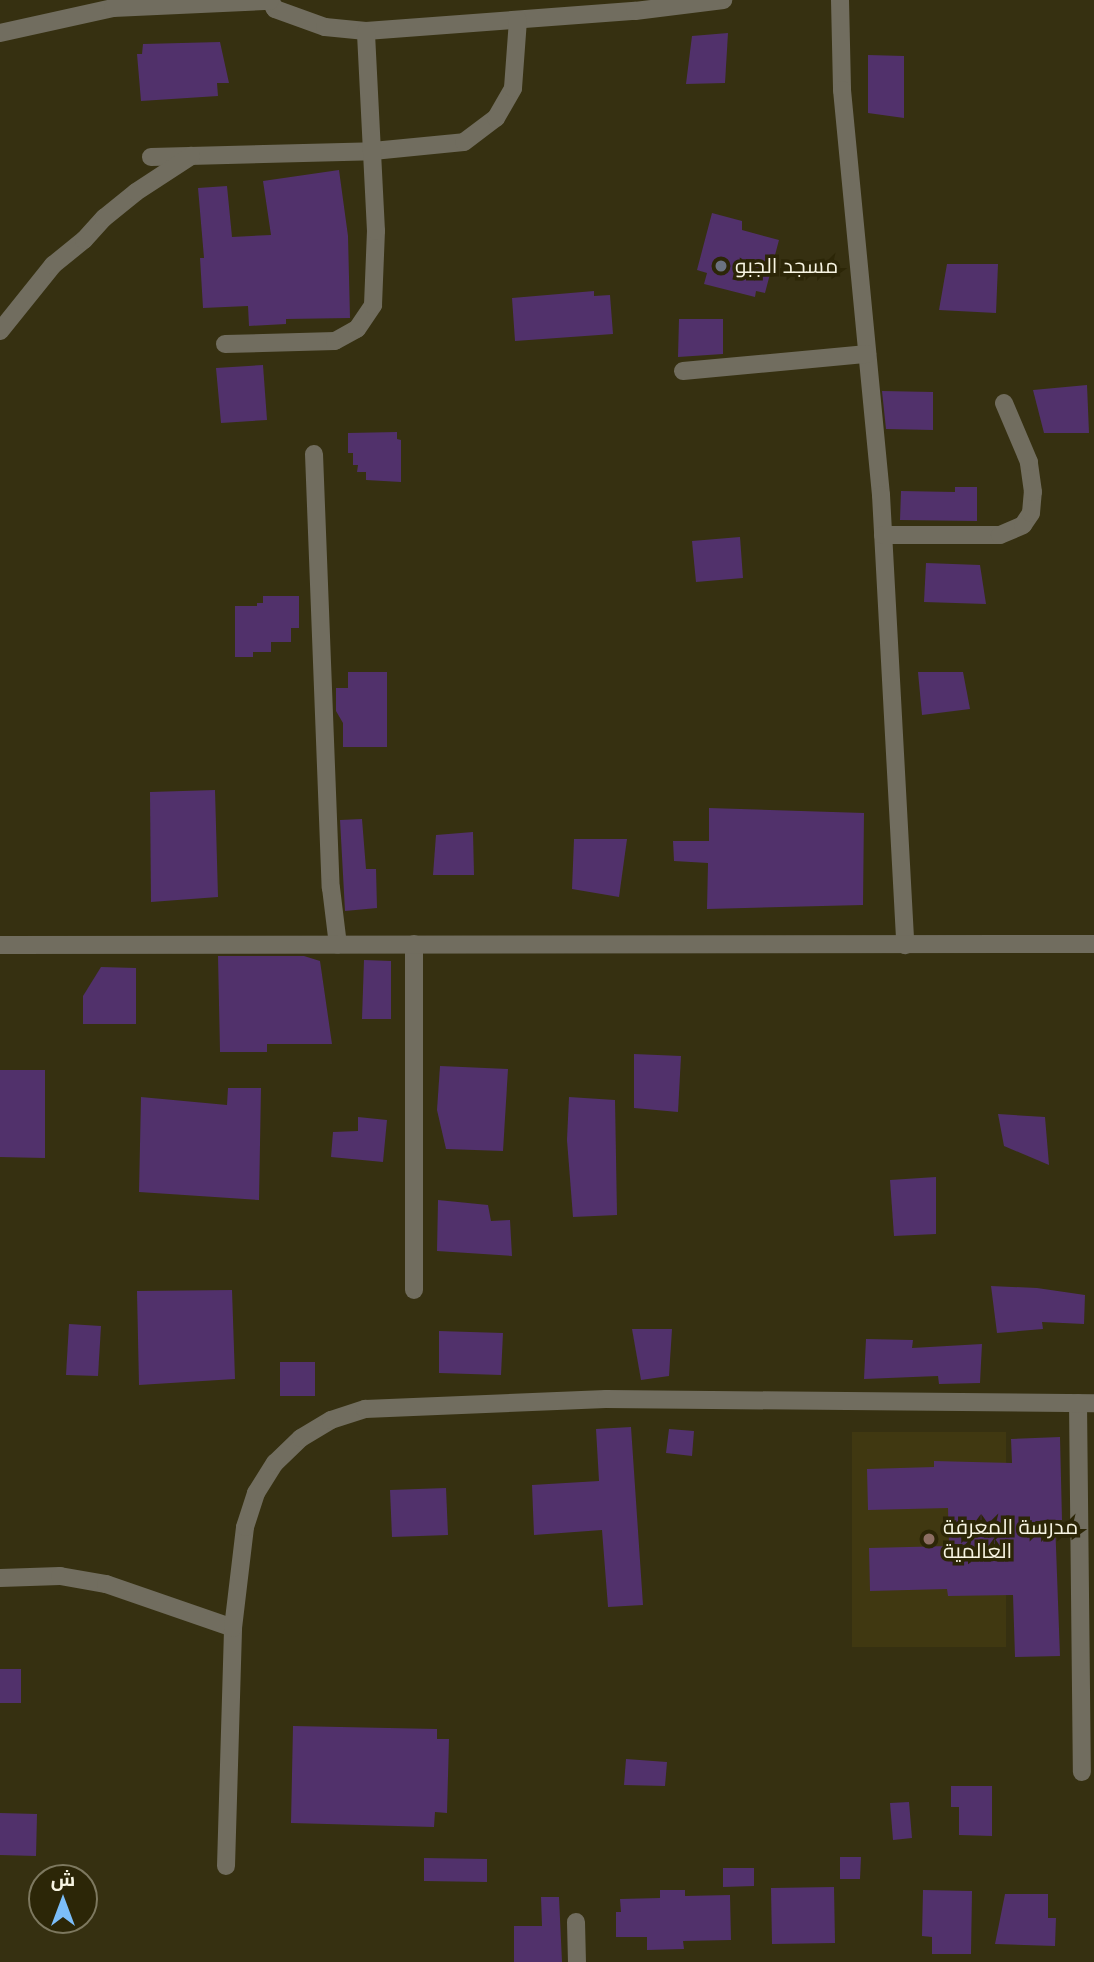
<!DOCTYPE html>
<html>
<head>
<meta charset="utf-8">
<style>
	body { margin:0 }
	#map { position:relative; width:1094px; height:1962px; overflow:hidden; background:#363011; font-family:"Roboto Serif",Cairo,serif }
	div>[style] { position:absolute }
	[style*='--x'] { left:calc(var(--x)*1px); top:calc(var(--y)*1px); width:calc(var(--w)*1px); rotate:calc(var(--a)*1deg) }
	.built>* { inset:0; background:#403811 }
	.building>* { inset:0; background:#51316b }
	.minor>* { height:18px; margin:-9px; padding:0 9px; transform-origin:9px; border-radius:9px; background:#716d5f }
	.dots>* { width:19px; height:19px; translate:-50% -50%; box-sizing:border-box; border:4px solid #2c2607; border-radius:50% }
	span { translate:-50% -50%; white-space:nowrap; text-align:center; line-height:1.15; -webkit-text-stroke:7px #2c2607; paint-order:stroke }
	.poi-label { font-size:21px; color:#f7f4e2 }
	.left { translate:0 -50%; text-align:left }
	.north { position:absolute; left:28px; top:1864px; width:70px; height:70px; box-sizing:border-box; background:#2c2607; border:2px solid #7d785f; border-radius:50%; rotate:0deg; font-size:19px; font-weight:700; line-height:28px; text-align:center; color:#f7f4e2 }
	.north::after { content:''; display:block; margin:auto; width:24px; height:32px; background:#7cbef9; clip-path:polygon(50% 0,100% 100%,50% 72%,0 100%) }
</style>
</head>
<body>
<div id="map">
	<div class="built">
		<div style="clip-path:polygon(852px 1432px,1006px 1432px,1006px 1647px,852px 1647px)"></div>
	</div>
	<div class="building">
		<div style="clip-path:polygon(728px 33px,725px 83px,686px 84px,692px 36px)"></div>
		<div style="clip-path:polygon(220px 42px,229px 83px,217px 83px,218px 96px,141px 101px,137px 54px,142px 54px,143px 44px)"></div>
		<div style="clip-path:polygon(868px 55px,904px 56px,904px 118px,868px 113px)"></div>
		<div style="clip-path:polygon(339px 170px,348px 236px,350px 318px,286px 319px,286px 324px,249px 326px,248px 306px,203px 308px,200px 258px,204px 258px,198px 188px,227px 186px,232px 237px,271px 235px,263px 181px)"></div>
		<div style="clip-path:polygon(712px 213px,742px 221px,742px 230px,779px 240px,765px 293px,756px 291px,755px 297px,704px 284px,707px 273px,697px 270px)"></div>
		<div style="clip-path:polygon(947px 264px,998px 264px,996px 313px,939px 310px)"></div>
		<div style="clip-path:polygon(594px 291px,594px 296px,610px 295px,613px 334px,515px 341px,512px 298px)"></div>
		<div style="clip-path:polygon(679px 319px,723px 319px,723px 354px,678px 357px)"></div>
		<div style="clip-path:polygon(263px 365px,267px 420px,221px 423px,216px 368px)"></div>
		<div style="clip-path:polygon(1087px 385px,1089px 433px,1044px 433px,1033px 390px)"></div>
		<div style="clip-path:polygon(882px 391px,933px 392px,933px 430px,886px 429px)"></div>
		<div style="clip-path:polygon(397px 432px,397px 439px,401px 440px,401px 482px,366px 480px,366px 472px,357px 472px,358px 465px,353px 465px,353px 453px,348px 453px,348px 433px)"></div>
		<div style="clip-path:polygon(955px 487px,977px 487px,977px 521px,900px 520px,901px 491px,955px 492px)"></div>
		<div style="clip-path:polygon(740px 537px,743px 578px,696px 582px,692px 541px)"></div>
		<div style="clip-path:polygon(926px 563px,980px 565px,986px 604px,924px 602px)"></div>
		<div style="clip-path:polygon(263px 596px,299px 596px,299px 628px,291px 628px,291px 642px,271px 642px,271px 652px,253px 652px,253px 657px,235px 657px,235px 606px,257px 606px,257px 603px,263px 603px)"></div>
		<div style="clip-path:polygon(348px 672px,387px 672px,387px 747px,343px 747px,343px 723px,336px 711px,336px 688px,348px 688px)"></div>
		<div style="clip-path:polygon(918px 672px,963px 672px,970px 709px,922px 715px)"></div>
		<div style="clip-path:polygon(215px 790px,218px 897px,151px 902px,150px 792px)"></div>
		<div style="clip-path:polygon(709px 808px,864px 813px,863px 905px,707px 909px,708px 863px,674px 861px,673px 841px,709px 841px)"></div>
		<div style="clip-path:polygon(362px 819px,366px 869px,376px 869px,377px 908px,345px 911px,340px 820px)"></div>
		<div style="clip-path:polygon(473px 832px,474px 875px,433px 875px,436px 835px)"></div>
		<div style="clip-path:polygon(574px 839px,627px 839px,619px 897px,572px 889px)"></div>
		<div style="clip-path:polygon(218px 956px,304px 956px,320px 961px,332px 1044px,267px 1044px,267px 1052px,220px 1052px)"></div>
		<div style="clip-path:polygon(364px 960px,391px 961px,391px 1019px,362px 1019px)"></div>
		<div style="clip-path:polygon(101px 967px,136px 968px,136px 1024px,83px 1024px,83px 996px)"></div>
		<div style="clip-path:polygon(634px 1054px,681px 1056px,678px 1112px,634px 1108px)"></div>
		<div style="clip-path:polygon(440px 1066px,508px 1069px,503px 1151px,446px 1149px,437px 1110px)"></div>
		<div style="clip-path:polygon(0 1070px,45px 1070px,45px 1158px,0 1157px)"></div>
		<div style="clip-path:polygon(228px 1088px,261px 1088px,259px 1200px,139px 1192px,141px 1097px,227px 1105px)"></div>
		<div style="clip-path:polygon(569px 1097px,615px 1100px,617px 1215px,573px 1217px,567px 1140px)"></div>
		<div style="clip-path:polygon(998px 1114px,1045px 1117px,1049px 1165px,1004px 1146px)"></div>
		<div style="clip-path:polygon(358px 1117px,387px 1120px,383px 1162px,331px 1157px,333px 1132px,358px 1131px)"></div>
		<div style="clip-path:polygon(936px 1177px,936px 1234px,894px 1236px,890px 1180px)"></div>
		<div style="clip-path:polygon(438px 1200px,488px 1205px,491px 1221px,510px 1220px,512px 1256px,437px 1251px)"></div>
		<div style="clip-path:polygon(991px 1286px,1037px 1288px,1085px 1295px,1084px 1324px,1042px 1322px,1043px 1329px,997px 1333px)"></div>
		<div style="clip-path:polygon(232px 1290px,235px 1379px,139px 1385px,137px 1291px)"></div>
		<div style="clip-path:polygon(69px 1324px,101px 1326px,98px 1376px,66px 1375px)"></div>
		<div style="clip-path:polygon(632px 1329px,672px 1329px,669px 1376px,641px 1380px)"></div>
		<div style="clip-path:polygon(439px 1331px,503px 1333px,501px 1375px,439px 1373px)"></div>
		<div style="clip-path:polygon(866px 1339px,913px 1340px,912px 1348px,982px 1344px,980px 1383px,939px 1384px,938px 1376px,864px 1379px)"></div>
		<div style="clip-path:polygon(280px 1362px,315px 1362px,315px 1396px,280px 1396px)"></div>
		<div style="clip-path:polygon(631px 1427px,643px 1605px,608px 1607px,602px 1530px,534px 1535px,532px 1485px,599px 1481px,596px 1429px)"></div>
		<div style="clip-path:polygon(669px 1429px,694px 1431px,692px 1456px,666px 1453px)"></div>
		<div style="clip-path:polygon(1060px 1437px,1062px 1520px,1055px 1520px,1060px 1656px,1015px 1657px,1013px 1595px,948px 1596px,947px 1589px,870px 1591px,869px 1548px,949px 1546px,948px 1508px,868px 1510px,867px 1469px,934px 1467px,934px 1461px,1012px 1463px,1011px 1439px)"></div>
		<div style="clip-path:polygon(446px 1488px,448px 1535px,392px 1537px,390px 1490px)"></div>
		<div style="clip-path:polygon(0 1669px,21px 1669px,21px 1703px,0 1703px)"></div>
		<div style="clip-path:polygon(293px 1726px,437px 1729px,437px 1739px,449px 1739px,447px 1813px,435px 1812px,434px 1827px,291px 1823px)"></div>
		<div style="clip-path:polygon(626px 1759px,667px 1762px,665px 1786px,624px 1785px)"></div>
		<div style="clip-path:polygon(951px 1786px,992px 1786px,992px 1836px,959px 1835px,959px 1807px,951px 1807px)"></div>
		<div style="clip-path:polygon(909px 1802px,912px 1838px,893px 1840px,890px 1803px)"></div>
		<div style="clip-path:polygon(0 1813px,37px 1814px,36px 1856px,0 1855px)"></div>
		<div style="clip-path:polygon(840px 1857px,861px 1857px,860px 1879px,840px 1879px)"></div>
		<div style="clip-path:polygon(424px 1858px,487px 1859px,487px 1882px,424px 1881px)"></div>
		<div style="clip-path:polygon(723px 1868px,754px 1868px,754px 1886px,723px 1887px)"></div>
		<div style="clip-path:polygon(834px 1887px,835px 1943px,772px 1944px,771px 1888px)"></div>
		<div style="clip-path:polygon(660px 1890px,685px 1890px,685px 1896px,730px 1895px,731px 1940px,683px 1941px,684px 1949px,647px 1950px,647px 1937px,616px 1937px,616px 1912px,621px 1912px,620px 1899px,660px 1898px)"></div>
		<div style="clip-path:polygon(923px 1890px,972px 1891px,971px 1954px,932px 1954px,932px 1937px,922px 1936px)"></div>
		<div style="clip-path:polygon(1005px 1894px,1048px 1894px,1048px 1918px,1056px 1918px,1055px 1946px,995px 1944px)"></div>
		<div style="clip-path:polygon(541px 1897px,559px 1897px,562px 1962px,514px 1962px,514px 1926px,542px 1926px)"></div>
	</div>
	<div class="minor">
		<div style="--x:270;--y:0;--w:10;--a:61"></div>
		<div style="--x:275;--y:9;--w:53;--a:19.8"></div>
		<div style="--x:325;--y:27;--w:41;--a:5.6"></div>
		<div style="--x:366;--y:31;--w:270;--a:-4.3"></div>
		<div style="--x:635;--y:11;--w:89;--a:-7.1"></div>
		<div style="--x:840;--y:0;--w:90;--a:88.7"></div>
		<div style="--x:842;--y:90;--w:407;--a:84.5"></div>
		<div style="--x:881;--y:495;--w:451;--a:86.9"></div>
		<div style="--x:0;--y:33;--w:116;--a:-12.5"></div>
		<div style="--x:113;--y:8;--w:157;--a:-2.6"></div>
		<div style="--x:151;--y:157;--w:222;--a:-1.5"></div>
		<div style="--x:373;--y:151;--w:91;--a:-5.6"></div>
		<div style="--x:464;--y:142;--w:40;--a:-37"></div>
		<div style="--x:496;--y:118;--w:34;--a:-60"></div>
		<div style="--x:513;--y:88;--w:68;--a:-85.8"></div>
		<div style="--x:0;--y:331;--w:85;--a:-51.2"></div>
		<div style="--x:53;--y:265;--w:40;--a:-39"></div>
		<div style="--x:84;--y:240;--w:30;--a:-48"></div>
		<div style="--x:104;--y:218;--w:41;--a:-39.1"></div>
		<div style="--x:136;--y:192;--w:66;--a:-33.2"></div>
		<div style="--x:225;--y:344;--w:110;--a:-1.6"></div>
		<div style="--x:335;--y:341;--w:25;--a:-29"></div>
		<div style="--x:357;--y:329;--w:29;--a:-56"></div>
		<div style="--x:373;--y:305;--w:74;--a:-87.7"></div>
		<div style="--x:376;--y:231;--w:200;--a:-92.9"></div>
		<div style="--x:683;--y:371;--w:185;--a:-5.3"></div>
		<div style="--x:314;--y:454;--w:434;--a:87.8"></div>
		<div style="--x:331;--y:888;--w:57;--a:83"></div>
		<div style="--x:883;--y:535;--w:117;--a:0"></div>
		<div style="--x:1000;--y:535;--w:25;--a:-23"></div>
		<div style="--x:1023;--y:525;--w:14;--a:-56"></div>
		<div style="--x:1031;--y:513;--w:21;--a:-85"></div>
		<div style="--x:1033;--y:492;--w:30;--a:-98"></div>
		<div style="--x:1029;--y:462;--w:64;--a:-113"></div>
		<div style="--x:414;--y:944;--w:346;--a:90"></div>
		<div style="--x:0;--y:945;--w:1094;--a:-0.05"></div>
		<div style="--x:1078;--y:1403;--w:369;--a:89.4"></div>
		<div style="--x:0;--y:1578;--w:60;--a:-1.9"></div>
		<div style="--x:60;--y:1576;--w:47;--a:9.9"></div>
		<div style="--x:106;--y:1584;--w:134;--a:19.1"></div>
		<div style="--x:226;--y:1866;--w:238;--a:-88.3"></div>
		<div style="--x:233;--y:1628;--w:102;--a:-83.2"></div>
		<div style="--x:245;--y:1527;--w:36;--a:-72"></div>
		<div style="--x:256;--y:1493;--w:36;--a:-58"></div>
		<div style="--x:275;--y:1463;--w:36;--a:-44"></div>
		<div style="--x:301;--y:1438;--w:35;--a:-31"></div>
		<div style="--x:331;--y:1420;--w:36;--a:-18"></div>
		<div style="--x:365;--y:1409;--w:241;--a:-2.4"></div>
		<div style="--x:606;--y:1399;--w:488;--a:0.5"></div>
		<div style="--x:576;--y:1922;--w:40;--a:88.6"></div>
	</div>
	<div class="dots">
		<div style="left:721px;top:266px;background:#6b7280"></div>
		<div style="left:929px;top:1539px;background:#8d6e63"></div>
	</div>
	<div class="poi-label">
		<span class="left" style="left:735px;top:266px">مسجد الجبو</span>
		<span class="left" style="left:943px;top:1539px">مدرسة المعرفة<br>العالمية</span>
	</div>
	<div class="north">ش</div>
</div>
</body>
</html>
